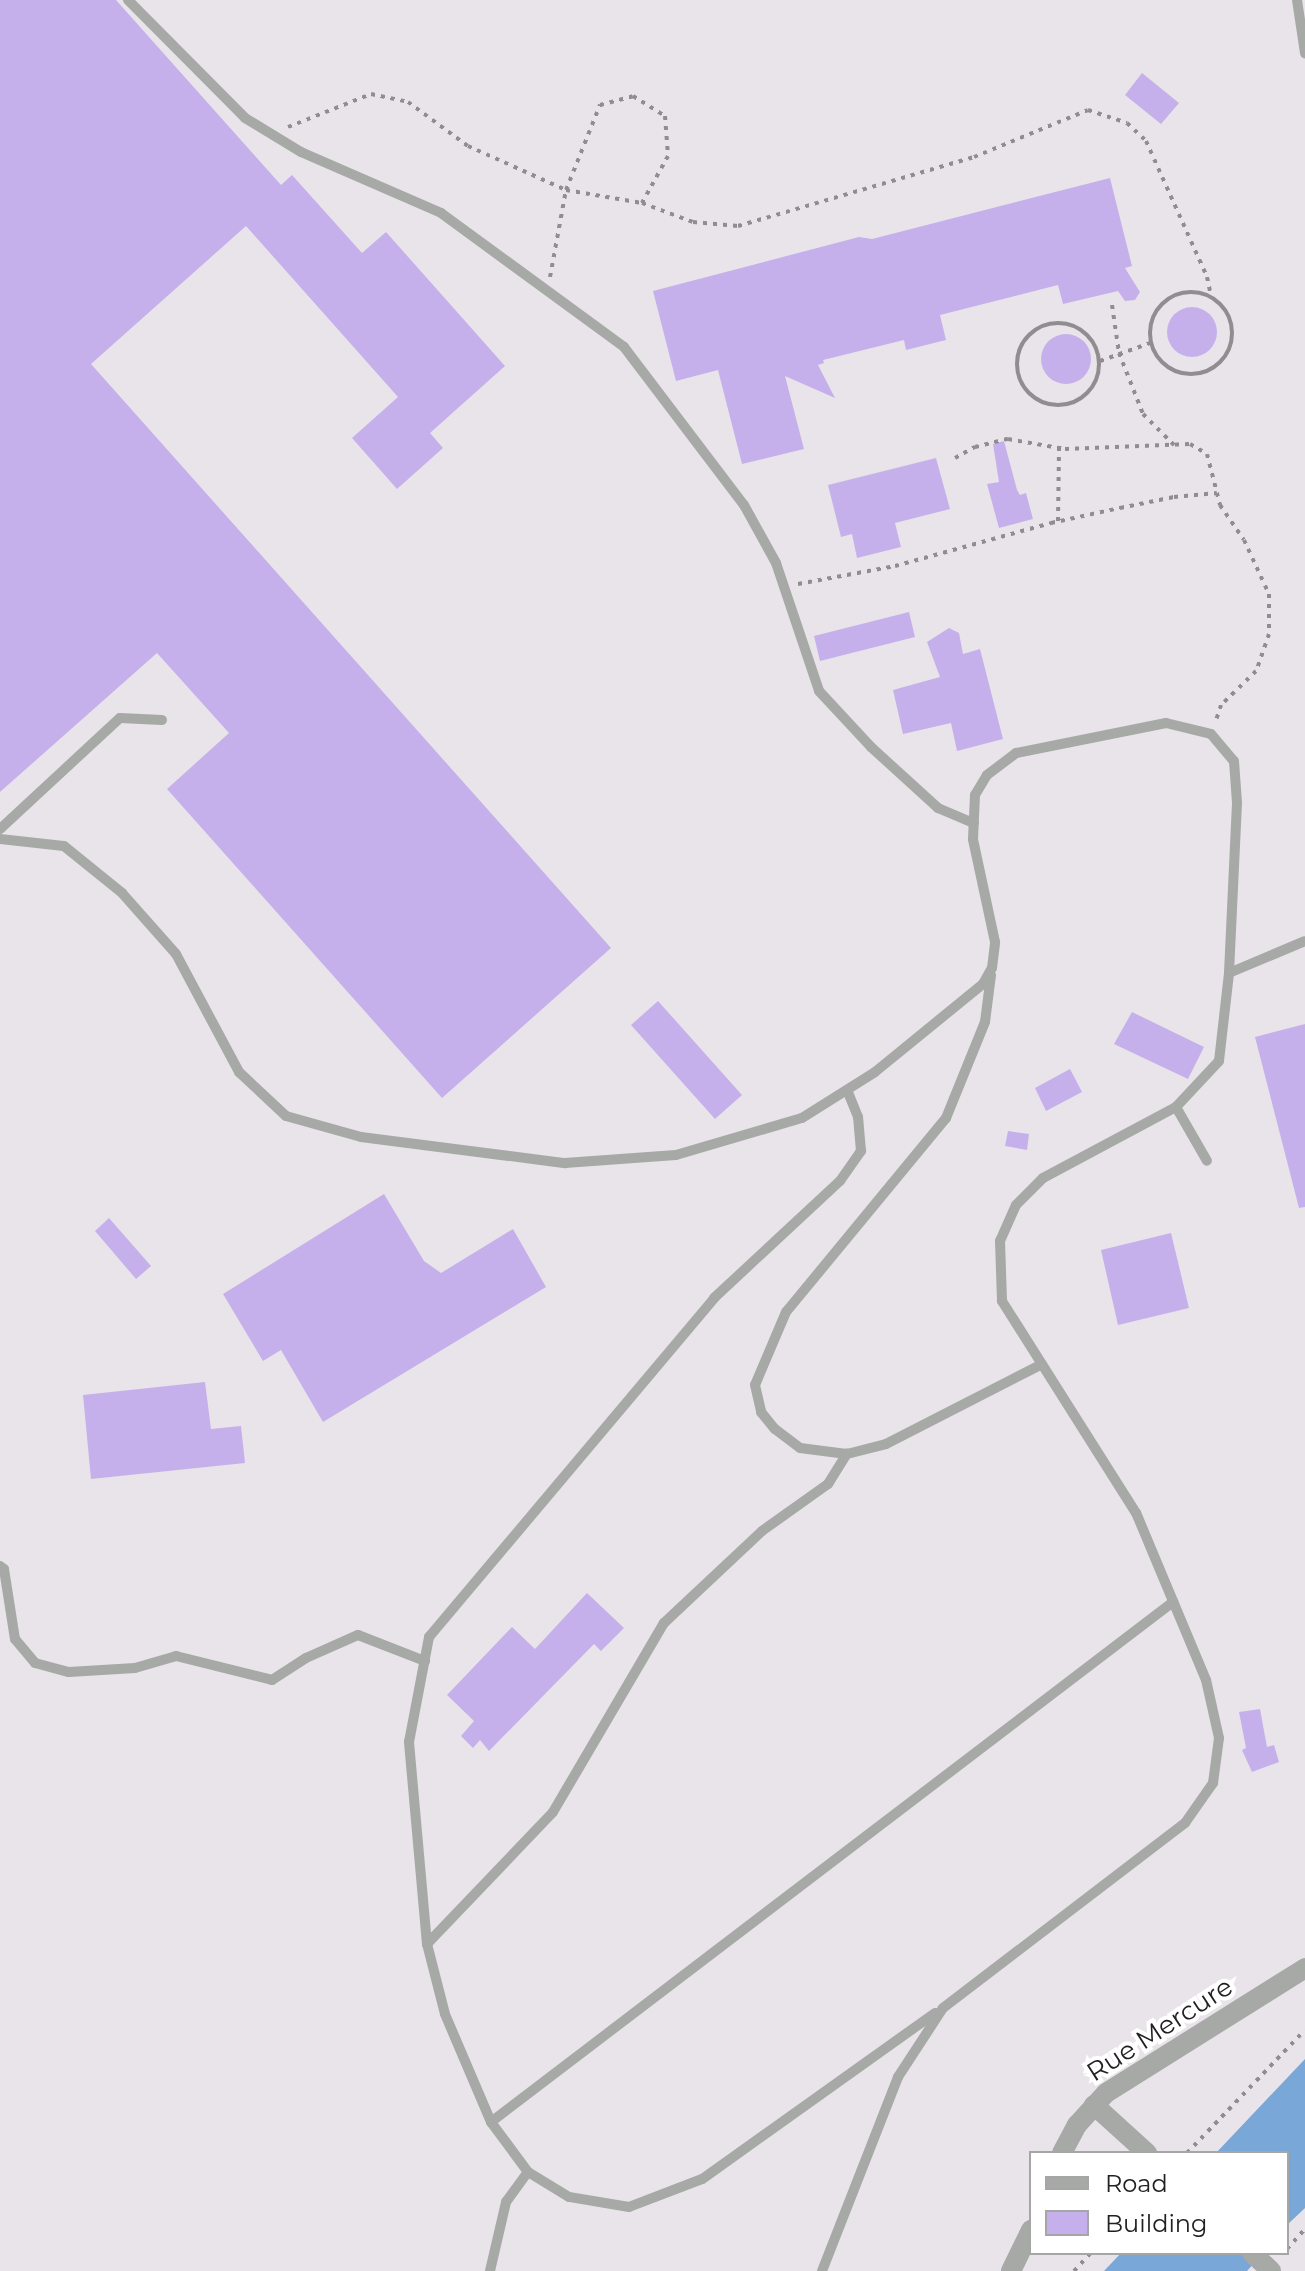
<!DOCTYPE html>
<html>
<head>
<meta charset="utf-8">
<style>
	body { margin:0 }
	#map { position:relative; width:1305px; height:2271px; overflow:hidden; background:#e9e4e9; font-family:Montserrat,sans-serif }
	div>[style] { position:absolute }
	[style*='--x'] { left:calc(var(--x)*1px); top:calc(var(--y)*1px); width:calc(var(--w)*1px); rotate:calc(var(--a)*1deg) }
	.water>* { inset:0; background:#79a7d7 }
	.building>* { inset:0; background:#c6b0eb }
	.round { border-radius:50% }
	.path>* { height:4px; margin-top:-2px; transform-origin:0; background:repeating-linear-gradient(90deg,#908c90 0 4px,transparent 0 10px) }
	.path>.ring { margin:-2px; padding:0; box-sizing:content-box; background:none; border:4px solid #908c90; border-radius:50% }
	.lane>* { height:10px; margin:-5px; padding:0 5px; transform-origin:5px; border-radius:5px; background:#a7a9a7 }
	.street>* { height:20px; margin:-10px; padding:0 10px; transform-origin:10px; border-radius:10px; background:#a7a9a7 }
	.street-bridge>* { height:20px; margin:-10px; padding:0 10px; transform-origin:10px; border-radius:10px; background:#a7a9a7 }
	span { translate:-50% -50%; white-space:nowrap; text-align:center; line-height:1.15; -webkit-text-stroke:8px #fff; paint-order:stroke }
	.street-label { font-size:26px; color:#222022 }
	.legend { position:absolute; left:1029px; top:2151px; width:260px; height:104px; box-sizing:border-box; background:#fff; border:2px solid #a7a6a7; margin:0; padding:10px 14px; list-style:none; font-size:24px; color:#222022 }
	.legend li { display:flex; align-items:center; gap:16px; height:40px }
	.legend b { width:40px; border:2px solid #a7a6a7 }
</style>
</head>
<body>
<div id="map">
	<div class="water">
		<div style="clip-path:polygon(1305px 2059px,1305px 2208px,1287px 2225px,1287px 2153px,1216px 2153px)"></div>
		<div style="clip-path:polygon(1121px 2253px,1263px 2253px,1247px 2271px,1104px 2271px)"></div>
	</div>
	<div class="building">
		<div style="clip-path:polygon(0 0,116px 0,281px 185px,292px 175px,362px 253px,386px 232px,505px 366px,430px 433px,443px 448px,397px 489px,352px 438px,398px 397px,246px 226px,91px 364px,611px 948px,442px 1098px,167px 789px,229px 733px,157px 653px,0 792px)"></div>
		<div style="clip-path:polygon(1142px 73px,1179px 103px,1161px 124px,1125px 95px)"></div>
		<div style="clip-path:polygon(1110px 178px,1132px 266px,1125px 268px,1140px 292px,1135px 300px,1125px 301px,1118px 291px,1063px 304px,1058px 285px,940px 315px,946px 340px,906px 350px,904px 340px,823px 360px,824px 363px,818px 365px,835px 398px,785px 376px,804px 449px,742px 464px,718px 370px,676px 381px,653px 291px,859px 237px,872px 239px)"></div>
		<div class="round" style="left:1167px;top:307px;width:50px;height:50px"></div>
		<div class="round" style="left:1041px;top:334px;width:50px;height:50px"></div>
		<div style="clip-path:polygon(1004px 441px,1017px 490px,1020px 495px,1026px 493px,1033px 519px,999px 528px,987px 484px,999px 482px,993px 444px)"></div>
		<div style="clip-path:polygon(936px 458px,950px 509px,895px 523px,901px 547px,857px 558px,852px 534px,841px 537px,828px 485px)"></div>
		<div style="clip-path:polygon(909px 612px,915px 637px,820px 661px,814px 636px)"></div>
		<div style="clip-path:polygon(949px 628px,959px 633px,963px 654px,980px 649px,1003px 739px,957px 751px,951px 723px,903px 734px,893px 690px,940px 677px,927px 642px)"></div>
		<div style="clip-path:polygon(658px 1001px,742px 1095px,715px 1119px,631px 1025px)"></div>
		<div style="clip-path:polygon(1132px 1012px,1204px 1047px,1188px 1079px,1114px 1044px)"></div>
		<div style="clip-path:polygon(1305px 1024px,1305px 1207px,1299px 1208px,1255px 1037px)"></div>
		<div style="clip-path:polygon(1070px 1069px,1082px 1092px,1046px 1111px,1035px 1088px)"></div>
		<div style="clip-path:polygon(1008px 1131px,1029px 1134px,1027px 1150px,1005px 1146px)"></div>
		<div style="clip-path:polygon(384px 1194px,424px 1261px,441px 1273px,513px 1229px,546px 1287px,323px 1422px,281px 1350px,263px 1361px,223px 1294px)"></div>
		<div style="clip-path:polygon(109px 1218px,151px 1266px,136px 1279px,95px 1231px)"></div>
		<div style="clip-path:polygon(1171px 1233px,1189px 1308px,1118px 1325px,1101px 1250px)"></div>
		<div style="clip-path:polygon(205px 1382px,211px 1429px,241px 1426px,245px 1463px,91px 1479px,83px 1395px)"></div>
		<div style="clip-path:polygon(587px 1593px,624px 1628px,601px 1651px,594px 1644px,489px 1751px,480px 1740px,473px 1748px,461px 1736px,474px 1721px,447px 1695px,512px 1627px,535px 1649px)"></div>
		<div style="clip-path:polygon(1260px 1709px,1267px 1747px,1274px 1745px,1279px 1762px,1252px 1772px,1242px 1750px,1246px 1748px,1239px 1712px)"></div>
	</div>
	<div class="path">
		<div style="--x:288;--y:127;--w:89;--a:-21.7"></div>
		<div style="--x:371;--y:94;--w:38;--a:12"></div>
		<div style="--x:408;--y:102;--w:74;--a:36.3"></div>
		<div style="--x:468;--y:146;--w:107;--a:24.2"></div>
		<div style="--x:566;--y:190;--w:92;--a:-68.2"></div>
		<div style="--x:600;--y:105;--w:34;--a:-15"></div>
		<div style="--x:633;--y:96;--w:38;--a:32"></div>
		<div style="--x:665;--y:116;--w:40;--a:85.7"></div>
		<div style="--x:668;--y:156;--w:54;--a:119"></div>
		<div style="--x:550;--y:277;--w:88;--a:-79.6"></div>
		<div style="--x:566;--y:190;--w:77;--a:9.7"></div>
		<div style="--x:642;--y:203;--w:54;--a:20.4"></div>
		<div style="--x:693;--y:222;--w:45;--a:5.1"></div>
		<div style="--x:738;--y:226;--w:246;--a:-16.3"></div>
		<div style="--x:974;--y:157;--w:123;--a:-22.4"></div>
		<div style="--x:1088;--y:110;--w:41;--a:18.4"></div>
		<div style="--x:1127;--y:123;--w:26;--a:43"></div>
		<div style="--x:1146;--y:141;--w:149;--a:65.8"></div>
		<div style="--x:1207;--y:277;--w:19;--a:78"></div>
		<div class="ring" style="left:1150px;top:292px;width:78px;height:78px"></div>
		<div style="--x:1112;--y:305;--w:49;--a:81.7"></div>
		<div style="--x:1119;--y:353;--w:66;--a:68.5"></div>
		<div style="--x:1143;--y:414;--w:44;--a:45"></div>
		<div class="ring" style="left:1017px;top:323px;width:78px;height:78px"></div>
		<div style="--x:1100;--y:361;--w:53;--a:-19.8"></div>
		<div style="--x:955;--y:458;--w:23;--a:-29"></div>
		<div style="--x:975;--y:447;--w:34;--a:-14"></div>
		<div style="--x:1008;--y:439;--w:58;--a:10"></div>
		<div style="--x:1065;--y:449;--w:125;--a:-2.3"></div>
		<div style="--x:1190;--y:444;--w:20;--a:30"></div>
		<div style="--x:1207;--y:454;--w:53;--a:75.7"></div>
		<div style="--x:1220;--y:505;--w:42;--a:55.6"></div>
		<div style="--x:1244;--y:540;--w:60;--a:65.2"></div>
		<div style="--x:1269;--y:594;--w:40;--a:90"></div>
		<div style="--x:1269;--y:634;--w:39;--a:109"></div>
		<div style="--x:1256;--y:671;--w:49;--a:135.8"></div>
		<div style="--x:1221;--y:705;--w:16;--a:108"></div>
		<div style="--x:1058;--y:521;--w:73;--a:-89.2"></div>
		<div style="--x:798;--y:584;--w:99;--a:-10.5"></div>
		<div style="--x:895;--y:566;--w:162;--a:-15.4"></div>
		<div style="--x:1051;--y:523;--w:71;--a:-12.3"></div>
		<div style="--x:1120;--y:508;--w:55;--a:-11.5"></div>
		<div style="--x:1174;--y:497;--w:43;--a:-5.3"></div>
		<div style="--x:1187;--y:2153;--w:170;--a:-46.2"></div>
		<div style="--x:1287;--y:2249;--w:27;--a:-48"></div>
		<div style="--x:1074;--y:2271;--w:25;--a:-47"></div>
	</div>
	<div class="lane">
		<div style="--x:128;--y:0;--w:166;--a:45.2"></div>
		<div style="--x:245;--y:118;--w:66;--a:31.3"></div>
		<div style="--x:301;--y:152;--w:153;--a:23.5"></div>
		<div style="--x:441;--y:213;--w:227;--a:36.2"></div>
		<div style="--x:624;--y:347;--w:198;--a:52.8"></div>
		<div style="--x:744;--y:505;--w:66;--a:61.1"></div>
		<div style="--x:776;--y:563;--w:135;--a:71.4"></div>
		<div style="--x:819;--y:691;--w:76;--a:47.1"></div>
		<div style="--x:871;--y:747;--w:91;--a:42.3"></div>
		<div style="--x:938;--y:808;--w:39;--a:23"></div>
		<div style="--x:1297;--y:0;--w:54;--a:81.4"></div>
		<div style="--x:0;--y:829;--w:163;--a:-42.8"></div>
		<div style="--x:120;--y:718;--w:42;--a:2.7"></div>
		<div style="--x:0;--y:839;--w:64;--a:6.2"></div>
		<div style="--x:64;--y:846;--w:75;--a:39"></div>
		<div style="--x:122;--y:893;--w:81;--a:48.5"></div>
		<div style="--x:176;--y:954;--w:134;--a:61.9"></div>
		<div style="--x:239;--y:1072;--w:64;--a:43.1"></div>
		<div style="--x:286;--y:1116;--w:78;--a:15.6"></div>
		<div style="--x:361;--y:1137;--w:206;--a:7.3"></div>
		<div style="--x:565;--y:1163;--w:111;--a:-4.1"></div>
		<div style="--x:676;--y:1155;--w:131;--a:-16.4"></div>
		<div style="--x:802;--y:1118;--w:86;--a:-32.2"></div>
		<div style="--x:875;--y:1072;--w:139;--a:-39.2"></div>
		<div style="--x:983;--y:984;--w:18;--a:-61"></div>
		<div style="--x:992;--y:968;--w:26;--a:-83"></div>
		<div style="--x:995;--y:942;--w:105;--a:-102.1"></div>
		<div style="--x:973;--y:839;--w:44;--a:-87.4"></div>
		<div style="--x:975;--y:795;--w:23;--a:-59"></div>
		<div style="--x:987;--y:775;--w:36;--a:-37"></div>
		<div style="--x:1016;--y:753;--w:153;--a:-11.3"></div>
		<div style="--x:1166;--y:723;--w:46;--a:13.7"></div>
		<div style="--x:1211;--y:734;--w:35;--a:50"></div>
		<div style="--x:1234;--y:761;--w:42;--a:85.9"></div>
		<div style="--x:1237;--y:803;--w:170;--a:92.7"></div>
		<div style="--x:991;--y:975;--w:47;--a:97.3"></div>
		<div style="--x:985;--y:1022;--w:104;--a:112.1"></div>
		<div style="--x:946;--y:1118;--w:251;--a:129.5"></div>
		<div style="--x:786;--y:1312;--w:79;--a:113"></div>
		<div style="--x:755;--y:1385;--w:28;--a:77"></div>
		<div style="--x:761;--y:1412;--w:22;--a:51"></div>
		<div style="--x:775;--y:1429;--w:31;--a:37"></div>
		<div style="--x:800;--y:1448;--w:47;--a:7.3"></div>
		<div style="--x:847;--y:1454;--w:40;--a:-14.4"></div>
		<div style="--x:886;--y:1444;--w:175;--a:-27.1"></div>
		<div style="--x:1176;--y:1107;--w:62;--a:60.1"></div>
		<div style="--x:0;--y:1566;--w:5;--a:37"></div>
		<div style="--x:4;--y:1569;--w:71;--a:81.1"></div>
		<div style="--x:15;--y:1639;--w:31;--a:50"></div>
		<div style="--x:35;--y:1663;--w:35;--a:15"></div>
		<div style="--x:69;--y:1672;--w:66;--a:-3.5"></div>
		<div style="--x:135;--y:1668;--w:43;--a:-16.3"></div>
		<div style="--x:176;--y:1656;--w:99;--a:14"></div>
		<div style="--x:272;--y:1680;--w:40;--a:-32.9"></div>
		<div style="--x:306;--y:1658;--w:57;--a:-23.9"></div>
		<div style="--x:358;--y:1635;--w:72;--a:21.2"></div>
		<div style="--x:427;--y:1944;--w:203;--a:-95.1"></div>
		<div style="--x:409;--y:1742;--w:107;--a:-79.2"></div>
		<div style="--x:429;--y:1637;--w:443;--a:-49.9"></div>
		<div style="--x:714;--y:1298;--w:172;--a:-42.9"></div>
		<div style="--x:840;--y:1181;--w:37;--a:-55"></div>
		<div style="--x:861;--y:1151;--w:34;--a:-95"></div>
		<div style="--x:858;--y:1117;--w:29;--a:-112"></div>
		<div style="--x:935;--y:2013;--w:286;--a:144.5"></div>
		<div style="--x:702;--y:2179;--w:78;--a:159"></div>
		<div style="--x:629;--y:2207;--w:61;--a:-170.5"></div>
		<div style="--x:569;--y:2197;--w:48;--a:-148.6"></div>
		<div style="--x:528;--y:2172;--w:62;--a:-126.5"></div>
		<div style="--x:491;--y:2122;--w:858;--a:-37.32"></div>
		<div style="--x:491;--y:2122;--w:117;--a:-113.1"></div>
		<div style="--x:445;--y:2014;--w:72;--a:-104.4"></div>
		<div style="--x:427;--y:1944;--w:182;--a:-46.3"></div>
		<div style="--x:553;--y:1812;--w:219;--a:-59.6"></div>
		<div style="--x:664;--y:1623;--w:134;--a:-43.2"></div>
		<div style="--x:762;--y:1531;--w:81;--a:-35.5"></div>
		<div style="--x:828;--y:1484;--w:36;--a:-58"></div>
		<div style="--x:490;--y:2271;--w:71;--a:-76.9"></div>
		<div style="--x:506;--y:2202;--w:37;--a:-54"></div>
		<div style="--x:822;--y:2271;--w:208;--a:-68.6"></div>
		<div style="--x:898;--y:2077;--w:82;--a:-56.9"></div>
		<div style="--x:943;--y:2008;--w:305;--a:-37.4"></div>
		<div style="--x:1185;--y:1823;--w:49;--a:-55"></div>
		<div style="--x:1213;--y:1783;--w:45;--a:-82.4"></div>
		<div style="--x:1219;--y:1738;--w:59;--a:-102.6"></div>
		<div style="--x:1206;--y:1680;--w:181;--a:-112.7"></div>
		<div style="--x:1136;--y:1513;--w:251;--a:-122.3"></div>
		<div style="--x:1002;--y:1301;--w:60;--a:-91.9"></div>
		<div style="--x:1000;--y:1241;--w:39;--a:-66"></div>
		<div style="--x:1016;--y:1205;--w:38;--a:-45"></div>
		<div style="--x:1043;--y:1178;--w:151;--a:-28.1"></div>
		<div style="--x:1176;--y:1107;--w:63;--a:-46.9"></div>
		<div style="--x:1219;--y:1061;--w:89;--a:-83.5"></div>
		<div style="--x:1229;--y:973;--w:82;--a:-22.8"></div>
	</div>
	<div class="street">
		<div style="--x:1094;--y:2105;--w:72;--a:42.2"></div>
		<div style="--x:1062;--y:2153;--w:32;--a:-62"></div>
		<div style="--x:1077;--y:2125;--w:43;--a:-47.8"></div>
		<div style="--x:1106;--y:2093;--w:235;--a:-32.1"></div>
		<div style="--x:1011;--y:2271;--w:46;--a:-64"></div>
	</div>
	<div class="street-bridge">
		<div style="--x:1252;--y:2253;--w:26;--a:43"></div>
	</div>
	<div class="street-label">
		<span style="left:1160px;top:2030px;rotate:-33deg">Rue Mercure</span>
	</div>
	<ul class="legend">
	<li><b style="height:10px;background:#a7a9a7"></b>Road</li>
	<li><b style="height:22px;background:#c6b0eb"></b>Building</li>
	</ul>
</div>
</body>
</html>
